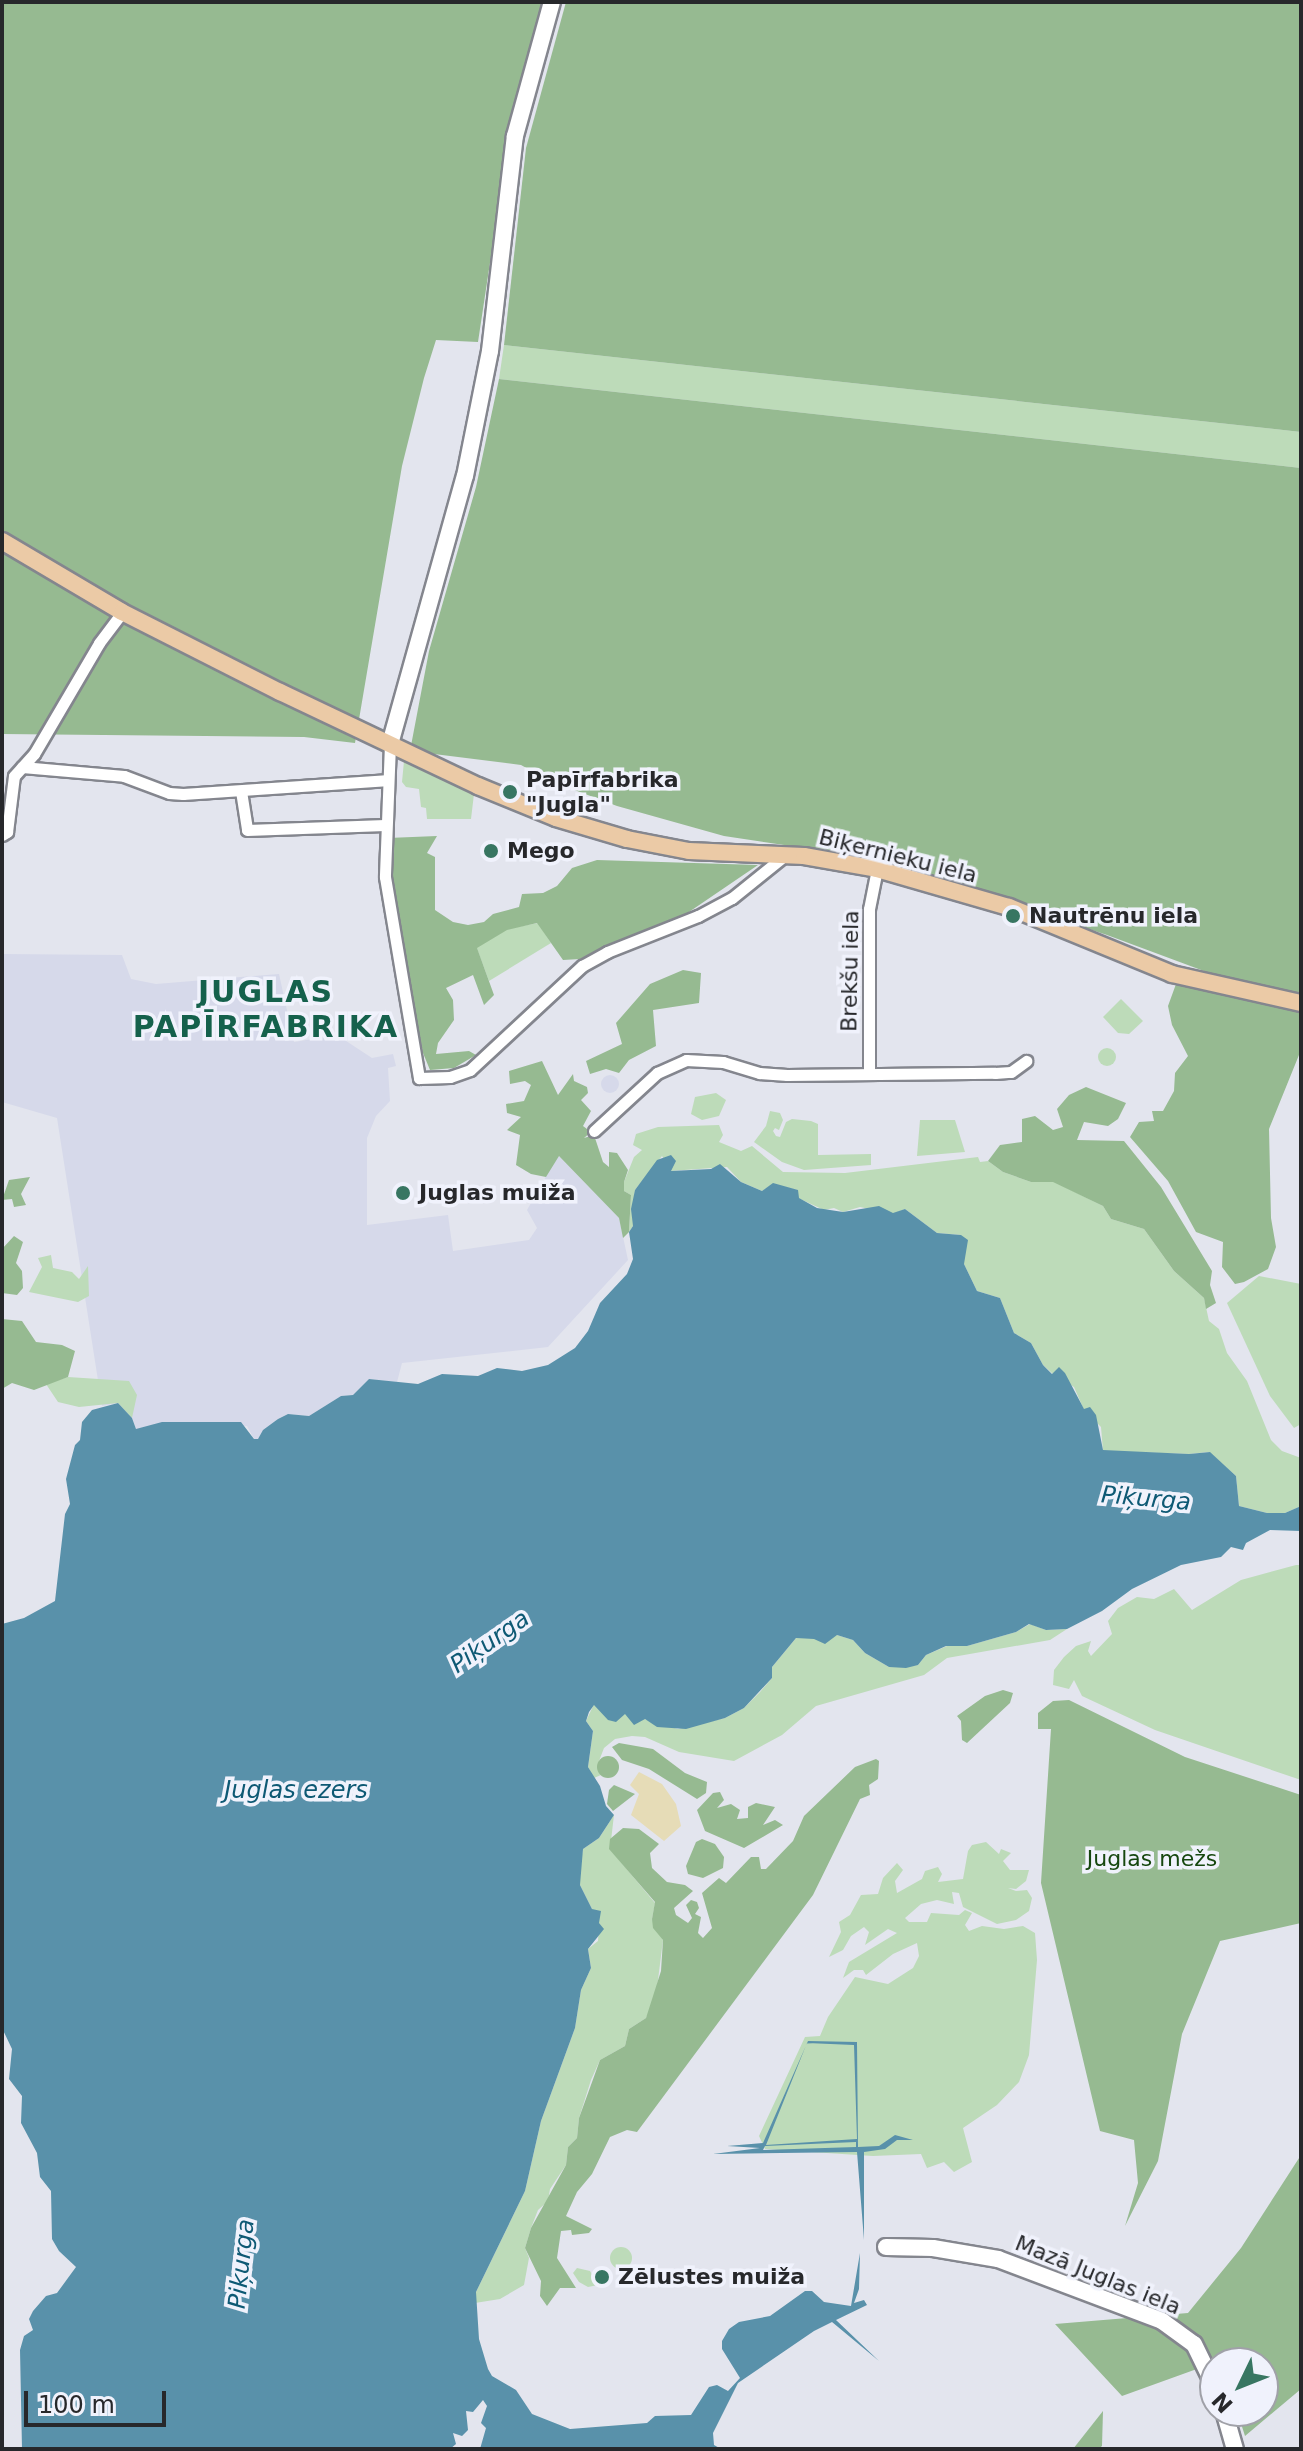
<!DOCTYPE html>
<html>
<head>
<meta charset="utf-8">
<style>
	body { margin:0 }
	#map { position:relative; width:1303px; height:2451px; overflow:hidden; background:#e3e5ee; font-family:"DejaVu Sans",sans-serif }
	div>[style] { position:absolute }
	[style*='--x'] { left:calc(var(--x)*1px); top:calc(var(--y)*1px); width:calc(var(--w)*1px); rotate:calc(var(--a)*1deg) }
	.built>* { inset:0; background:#d6d9ea }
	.round { border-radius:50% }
	.green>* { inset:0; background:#bddbb9 }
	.forest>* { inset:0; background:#96ba91 }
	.sand>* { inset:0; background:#e6dcb7 }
	.water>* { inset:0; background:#5991aa }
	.roads { filter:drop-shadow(2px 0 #84868e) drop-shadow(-2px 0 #84868e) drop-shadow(0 2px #84868e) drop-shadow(0 -2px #84868e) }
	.street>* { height:11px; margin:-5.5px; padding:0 5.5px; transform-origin:5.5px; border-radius:5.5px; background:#fff }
	.secondary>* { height:16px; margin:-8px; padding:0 8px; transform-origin:8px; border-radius:8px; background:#fff }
	.primary>* { height:16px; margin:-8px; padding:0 8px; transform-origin:8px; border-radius:8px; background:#ebcaa6 }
	.dots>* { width:22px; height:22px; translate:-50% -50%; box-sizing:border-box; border:4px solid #f0f2fc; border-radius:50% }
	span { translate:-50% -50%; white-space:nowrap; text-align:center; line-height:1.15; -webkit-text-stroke:7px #f0f2fc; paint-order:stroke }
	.poi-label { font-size:22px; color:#27282b; font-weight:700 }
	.left { translate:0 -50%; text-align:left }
	.street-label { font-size:22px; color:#27282b }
	.park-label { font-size:22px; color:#16470f }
	.water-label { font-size:24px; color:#0e5974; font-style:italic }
	.district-label { font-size:30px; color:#15614c; font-weight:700; letter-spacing:2px }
	.frame { position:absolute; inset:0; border:4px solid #27282b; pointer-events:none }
	.north { position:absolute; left:1199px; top:2347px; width:80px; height:80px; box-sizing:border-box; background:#f0f2fc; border:2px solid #a0a1a8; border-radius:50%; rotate:227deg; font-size:22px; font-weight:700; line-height:32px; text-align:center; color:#27282b }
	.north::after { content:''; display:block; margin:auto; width:28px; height:36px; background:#387662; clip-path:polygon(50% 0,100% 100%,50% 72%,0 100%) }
	.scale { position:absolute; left:24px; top:2391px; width:142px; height:36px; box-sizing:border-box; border:4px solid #27282b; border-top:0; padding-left:10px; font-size:24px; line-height:28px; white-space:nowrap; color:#27282b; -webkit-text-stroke:6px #f0f2fc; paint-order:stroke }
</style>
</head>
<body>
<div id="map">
	<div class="built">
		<div style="clip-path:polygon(2px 954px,122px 955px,131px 979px,156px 984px,279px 974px,294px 1042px,337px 1035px,372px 1058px,393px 1054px,396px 1066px,388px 1068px,390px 1101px,376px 1116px,367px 1138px,367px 1225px,448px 1215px,453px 1251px,529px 1240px,537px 1228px,527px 1210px,558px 1155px,619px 1218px,628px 1260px,548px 1347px,402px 1363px,397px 1382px,369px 1379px,353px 1395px,341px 1396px,309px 1416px,288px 1414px,278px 1419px,258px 1439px,254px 1439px,247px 1426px,136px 1429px,132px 1418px,118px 1403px,102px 1406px,57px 1118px,2px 1102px)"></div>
		<div class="round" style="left:601px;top:1075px;width:18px;height:18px"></div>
	</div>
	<div class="green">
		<div style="clip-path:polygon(504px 345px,1301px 432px,1301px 468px,499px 379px)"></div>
		<div style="clip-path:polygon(404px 761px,412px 762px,469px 790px,474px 794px,471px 819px,427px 819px,426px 808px,421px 807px,419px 789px,406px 787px,402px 782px)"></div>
		<div style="clip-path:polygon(538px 923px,551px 943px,489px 981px,476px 946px,507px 929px)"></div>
		<div style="clip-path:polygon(1121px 999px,1143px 1021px,1129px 1034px,1118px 1033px,1103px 1017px)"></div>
		<div class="round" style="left:1098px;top:1048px;width:18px;height:18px"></div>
		<div style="clip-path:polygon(716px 1093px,726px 1100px,719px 1116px,702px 1120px,691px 1114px,695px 1097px)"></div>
		<div style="clip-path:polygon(770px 1111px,780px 1113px,783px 1120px,779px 1130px,775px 1128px,773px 1131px,776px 1136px,780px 1137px,786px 1122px,792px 1119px,811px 1121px,818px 1124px,818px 1155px,871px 1154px,871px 1165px,804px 1170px,782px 1162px,754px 1142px,766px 1126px)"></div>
		<div style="clip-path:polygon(920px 1120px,955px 1120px,965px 1152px,917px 1156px)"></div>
		<div style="clip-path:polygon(719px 1125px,723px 1135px,719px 1142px,741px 1151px,752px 1146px,783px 1172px,845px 1173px,978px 1157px,980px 1162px,988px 1161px,1003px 1172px,1031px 1182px,1053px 1181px,1103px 1206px,1111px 1219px,1144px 1229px,1174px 1271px,1204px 1298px,1209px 1321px,1219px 1329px,1227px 1353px,1247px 1381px,1271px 1440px,1282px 1451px,1301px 1458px,1301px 1506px,1285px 1513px,1267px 1513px,1239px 1506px,1236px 1476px,1209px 1452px,1189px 1454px,1103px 1451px,1101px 1427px,1084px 1410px,1074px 1387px,1053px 1374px,1043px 1365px,1031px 1343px,1014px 1333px,1000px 1298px,977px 1291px,964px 1264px,961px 1235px,937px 1233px,905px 1209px,893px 1214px,860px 1207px,843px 1212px,834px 1208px,824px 1210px,798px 1198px,797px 1190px,773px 1184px,762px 1191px,741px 1182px,727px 1167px,670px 1171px,662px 1156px,635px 1190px,633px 1226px,629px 1232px,631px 1195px,624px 1191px,624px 1182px,634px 1157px,642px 1150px,633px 1145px,636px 1134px,658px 1127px)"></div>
		<div style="clip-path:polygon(51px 1255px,53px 1268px,72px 1272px,79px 1279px,88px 1266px,89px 1296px,78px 1302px,29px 1292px,42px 1267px,38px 1258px)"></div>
		<div style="clip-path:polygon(1259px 1276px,1301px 1284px,1301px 1424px,1294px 1428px,1270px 1396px,1227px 1303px)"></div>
		<div style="clip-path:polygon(68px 1377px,129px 1381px,137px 1395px,132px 1418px,118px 1403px,79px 1407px,58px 1402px,46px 1384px)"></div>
		<div style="clip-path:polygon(1296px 1565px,1301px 1565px,1301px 1780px,1155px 1730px,1082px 1696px,1074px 1680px,1069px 1689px,1053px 1685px,1054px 1670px,1064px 1657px,1076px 1646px,1091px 1641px,1088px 1651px,1091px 1656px,1112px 1634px,1108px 1621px,1118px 1608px,1137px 1597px,1154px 1599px,1174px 1589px,1192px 1610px,1241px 1580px)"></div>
		<div style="clip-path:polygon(1030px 1624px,1046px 1630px,1067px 1629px,1050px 1640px,947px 1658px,924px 1675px,816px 1706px,782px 1735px,734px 1761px,679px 1752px,645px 1737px,632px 1736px,615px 1739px,604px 1748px,599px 1761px,601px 1775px,594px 1778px,588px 1767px,593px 1731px,586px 1721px,594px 1704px,678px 1729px,725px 1718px,744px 1708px,760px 1692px,772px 1678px,772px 1667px,796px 1638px,837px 1635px,853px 1640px,865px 1653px,889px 1667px,918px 1665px,926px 1655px,947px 1646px,967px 1646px,1016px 1632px)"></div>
		<div style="clip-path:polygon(614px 1815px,610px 1849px,655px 1903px,652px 1919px,663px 1940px,656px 1996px,646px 2018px,629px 2029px,625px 2046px,600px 2060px,591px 2080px,579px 2118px,577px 2138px,568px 2147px,566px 2165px,550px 2189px,548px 2201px,538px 2210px,531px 2228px,525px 2248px,529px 2258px,524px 2285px,500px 2299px,475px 2303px,476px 2292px,525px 2191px,541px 2121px,575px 2028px,581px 1990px,591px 1968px,588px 1949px,598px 1941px,599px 1923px,580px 1885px,580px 1866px,583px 1849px,599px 1838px)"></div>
		<div style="clip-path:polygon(986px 1842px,999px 1854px,1001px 1849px,1011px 1853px,1003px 1861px,1010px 1870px,1029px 1870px,1026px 1881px,1016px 1889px,1008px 1888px,1016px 1891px,1027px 1890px,1032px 1898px,1029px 1911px,1016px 1920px,997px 1924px,963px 1907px,959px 1893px,952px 1892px,954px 1904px,937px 1900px,921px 1904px,905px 1918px,909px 1922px,927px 1922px,931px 1913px,959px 1915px,965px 1910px,972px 1913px,965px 1925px,969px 1931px,982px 1926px,1004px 1929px,1023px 1926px,1035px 1933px,1037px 1960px,1029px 2055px,1019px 2082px,997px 2105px,963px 2128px,972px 2162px,954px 2172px,944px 2162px,927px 2168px,921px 2154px,873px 2156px,765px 2149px,759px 2136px,805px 2037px,820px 2036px,828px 2017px,855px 1977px,888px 1984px,913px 1968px,919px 1956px,917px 1943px,893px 1954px,866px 1975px,863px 1970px,854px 1970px,843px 1978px,849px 1962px,897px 1933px,888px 1929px,865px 1945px,869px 1932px,864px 1927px,851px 1936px,843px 1950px,829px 1957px,841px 1932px,839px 1922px,850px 1915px,861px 1895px,878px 1894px,883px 1878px,897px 1863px,903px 1870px,895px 1881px,897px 1893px,922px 1879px,925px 1871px,938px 1867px,942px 1874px,938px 1882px,963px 1879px,968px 1851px,972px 1845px)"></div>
		<div class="round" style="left:610px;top:2247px;width:22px;height:22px"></div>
		<div style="clip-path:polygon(577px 2268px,590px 2271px,598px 2285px,588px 2287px,579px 2282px,573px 2273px)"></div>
	</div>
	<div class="forest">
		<div style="clip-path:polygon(2px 2px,546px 2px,511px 124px,478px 342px,436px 340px,424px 378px,402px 466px,355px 743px,304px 737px,2px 734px)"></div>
		<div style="clip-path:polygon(566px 2px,1301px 2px,1301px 432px,504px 345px,526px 148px)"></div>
		<div style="clip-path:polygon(499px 379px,1301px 468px,1301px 999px,1247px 987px,1107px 935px,879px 859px,724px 836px,617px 806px,548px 780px,521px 765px,410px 751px,429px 651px,476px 487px)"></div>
		<div style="clip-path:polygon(437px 836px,427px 853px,435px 857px,435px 910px,453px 922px,468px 925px,484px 922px,493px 914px,519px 907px,522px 894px,543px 893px,557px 886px,572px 868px,597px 860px,758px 865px,686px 914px,580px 959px,563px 960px,537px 923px,507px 930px,477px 948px,494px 995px,484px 1005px,473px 975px,446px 988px,453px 1000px,454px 1020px,438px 1043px,436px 1054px,469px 1051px,476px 1055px,454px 1068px,430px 1070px,423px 1053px,391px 888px,388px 838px)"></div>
		<div style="clip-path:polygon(683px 970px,701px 973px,699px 1003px,653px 1010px,656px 1046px,629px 1060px,619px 1073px,606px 1069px,590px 1074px,586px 1061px,622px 1044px,616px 1023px,650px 984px)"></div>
		<div style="clip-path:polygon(1176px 984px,1301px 1011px,1301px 1050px,1269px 1129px,1271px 1218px,1276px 1247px,1268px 1269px,1244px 1282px,1235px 1284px,1222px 1267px,1223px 1242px,1196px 1232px,1168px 1181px,1130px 1137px,1139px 1122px,1154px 1121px,1152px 1111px,1163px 1111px,1174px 1091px,1175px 1073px,1188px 1056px,1172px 1025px,1168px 1006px)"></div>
		<div style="clip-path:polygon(542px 1061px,558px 1095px,573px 1074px,574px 1081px,587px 1087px,588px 1093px,581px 1100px,591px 1111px,583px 1126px,591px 1132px,584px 1138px,594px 1135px,603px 1162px,609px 1167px,609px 1152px,617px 1153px,628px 1170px,624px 1182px,624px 1191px,631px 1195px,629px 1232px,623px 1238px,619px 1218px,559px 1156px,546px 1177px,531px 1174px,516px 1165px,520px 1135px,507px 1130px,521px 1117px,507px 1113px,506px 1104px,524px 1101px,531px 1085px,525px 1081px,510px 1084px,509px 1071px)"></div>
		<div style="clip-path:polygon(1086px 1087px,1126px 1103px,1118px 1119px,1108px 1126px,1084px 1122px,1077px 1140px,1124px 1141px,1161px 1187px,1212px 1271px,1210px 1285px,1216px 1303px,1206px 1309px,1204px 1298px,1174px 1271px,1144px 1229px,1111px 1219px,1103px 1206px,1053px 1182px,1031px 1182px,1003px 1172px,988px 1161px,1000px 1145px,1022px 1142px,1022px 1119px,1035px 1116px,1053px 1130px,1063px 1127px,1057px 1109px,1069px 1095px)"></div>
		<div style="clip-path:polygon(30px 1177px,21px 1194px,26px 1205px,14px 1207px,12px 1199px,2px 1200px,9px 1180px)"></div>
		<div style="clip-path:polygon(14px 1236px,23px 1242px,16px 1263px,22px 1271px,23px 1288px,17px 1295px,2px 1293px,2px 1249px)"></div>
		<div style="clip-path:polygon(2px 1319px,22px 1321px,36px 1342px,62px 1345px,75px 1351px,68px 1377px,34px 1390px,12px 1383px,2px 1389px)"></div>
		<div style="clip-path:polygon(1003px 1690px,1013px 1693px,1010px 1703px,967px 1743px,962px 1740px,961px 1721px,957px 1716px,985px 1696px)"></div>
		<div style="clip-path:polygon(1069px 1700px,1185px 1757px,1301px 1795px,1301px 1923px,1220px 1941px,1182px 2034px,1158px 2161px,1125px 2226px,1138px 2183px,1134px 2140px,1100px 2131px,1041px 1883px,1051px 1729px,1038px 1729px,1038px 1713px,1053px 1701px)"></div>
		<div style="clip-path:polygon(619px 1743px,653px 1749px,685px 1773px,707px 1782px,706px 1793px,697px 1799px,649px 1769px,622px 1760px,612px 1747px)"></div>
		<div class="round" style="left:597px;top:1756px;width:22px;height:22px"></div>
		<div style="clip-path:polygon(876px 1759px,879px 1761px,878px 1779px,869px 1785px,870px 1795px,860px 1799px,813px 1895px,637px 2132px,627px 2130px,610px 2137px,592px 2174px,577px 2192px,566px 2216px,592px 2229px,589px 2233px,572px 2235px,571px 2230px,561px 2231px,557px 2258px,576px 2288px,560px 2288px,547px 2306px,540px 2296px,541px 2281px,525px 2248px,531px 2228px,566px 2165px,568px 2147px,577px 2138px,579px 2118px,600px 2060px,625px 2046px,629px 2029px,646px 2018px,661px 1971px,663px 1940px,653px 1928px,652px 1919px,655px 1902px,609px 1849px,610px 1839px,623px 1828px,639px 1829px,659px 1844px,650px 1853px,652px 1868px,667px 1882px,685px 1885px,693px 1891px,674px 1908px,676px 1915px,688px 1923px,692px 1918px,686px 1905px,691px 1900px,697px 1902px,699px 1908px,695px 1914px,701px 1917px,698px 1933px,703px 1938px,712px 1928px,702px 1893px,719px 1878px,726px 1883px,751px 1857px,759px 1857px,761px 1869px,766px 1869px,793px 1841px,804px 1816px,855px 1767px)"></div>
		<div style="clip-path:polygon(614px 1785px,635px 1794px,613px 1811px,607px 1804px,609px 1790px)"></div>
		<div style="clip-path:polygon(720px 1792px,724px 1800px,717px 1808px,731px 1804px,740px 1810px,737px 1819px,748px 1818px,748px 1807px,756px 1803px,775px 1807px,763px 1825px,775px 1820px,783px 1825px,744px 1848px,705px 1831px,697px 1810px,713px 1793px)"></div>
		<div style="clip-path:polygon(702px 1839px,715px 1844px,724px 1857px,723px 1868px,703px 1878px,688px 1874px,686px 1866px,696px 1842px)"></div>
		<div style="clip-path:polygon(1301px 2155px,1301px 2389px,1245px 2436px,1237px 2411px,1263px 2411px,1263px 2363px,1219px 2361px,1122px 2396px,1055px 2324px,1188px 2313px,1241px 2248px)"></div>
		<div style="clip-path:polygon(1103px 2411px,1102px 2446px,1098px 2449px,1073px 2449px)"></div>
	</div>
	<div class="sand">
		<div style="clip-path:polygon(639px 1772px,662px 1784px,676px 1804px,681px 1826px,664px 1841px,631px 1815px,639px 1794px,630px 1785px)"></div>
	</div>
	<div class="water">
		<div style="clip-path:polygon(671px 1155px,676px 1161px,671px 1171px,711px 1169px,720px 1164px,741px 1182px,762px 1191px,773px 1183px,798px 1190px,799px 1198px,817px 1208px,843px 1212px,879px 1206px,893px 1213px,905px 1209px,937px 1233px,961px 1235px,968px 1240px,964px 1264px,977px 1291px,1000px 1298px,1014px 1333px,1031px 1343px,1043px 1365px,1052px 1374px,1059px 1367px,1065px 1373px,1084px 1409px,1090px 1407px,1096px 1415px,1103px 1450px,1189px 1454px,1210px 1452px,1236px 1476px,1239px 1506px,1267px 1513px,1285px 1513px,1301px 1506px,1301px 1531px,1270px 1530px,1246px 1543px,1243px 1550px,1231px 1547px,1221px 1557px,1181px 1565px,1132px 1589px,1102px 1611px,1067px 1629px,1046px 1630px,1029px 1624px,1016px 1632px,967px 1646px,946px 1646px,926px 1655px,918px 1665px,906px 1668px,889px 1667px,865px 1653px,853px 1640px,837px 1635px,825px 1644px,814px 1639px,796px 1638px,772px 1667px,772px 1678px,744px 1708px,725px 1718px,686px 1729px,657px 1727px,645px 1719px,634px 1725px,625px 1714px,616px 1722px,608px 1720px,594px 1705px,589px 1712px,586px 1721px,593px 1731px,588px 1767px,600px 1786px,606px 1806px,614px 1815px,599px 1838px,583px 1849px,580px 1885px,592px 1909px,601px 1911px,599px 1923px,604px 1929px,588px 1949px,591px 1968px,581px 1990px,575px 2028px,541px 2121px,525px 2191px,476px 2292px,479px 2339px,488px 2369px,492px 2376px,516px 2390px,532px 2414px,570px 2429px,647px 2423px,655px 2416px,691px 2415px,709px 2387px,717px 2385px,728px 2391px,740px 2378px,722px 2349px,722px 2341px,729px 2329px,739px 2322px,770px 2316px,805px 2291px,812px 2291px,824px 2302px,851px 2306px,860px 2253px,859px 2289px,854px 2303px,864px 2300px,867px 2305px,836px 2320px,879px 2361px,832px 2322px,814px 2331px,738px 2383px,713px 2433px,714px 2445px,721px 2449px,480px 2449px,486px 2428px,481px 2423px,487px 2406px,483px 2400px,473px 2412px,466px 2411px,468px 2430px,462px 2436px,453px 2433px,456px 2444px,450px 2449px,22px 2449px,20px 2350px,24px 2336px,33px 2330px,29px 2319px,33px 2311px,46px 2296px,57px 2293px,76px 2267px,59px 2251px,52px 2239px,51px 2191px,40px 2177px,37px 2153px,21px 2123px,22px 2096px,9px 2079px,12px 2049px,2px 2028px,2px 1624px,24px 1618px,55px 1601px,65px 1514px,70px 1504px,66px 1479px,75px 1445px,80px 1440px,82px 1422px,92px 1410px,118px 1403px,132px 1418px,136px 1429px,162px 1422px,241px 1422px,254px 1439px,258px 1439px,263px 1430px,278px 1419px,288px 1414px,309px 1416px,341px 1396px,353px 1395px,369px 1379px,418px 1384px,442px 1374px,478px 1376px,497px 1368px,522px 1371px,548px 1365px,575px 1348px,588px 1331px,600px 1303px,627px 1274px,633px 1259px,629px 1232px,633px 1226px,631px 1209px,635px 1190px,657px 1160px)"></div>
		<div style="clip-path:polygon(evenodd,808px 2041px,857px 2042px,858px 2147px,879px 2146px,895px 2135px,913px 2140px,897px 2140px,885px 2149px,864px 2152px,864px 2240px,857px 2152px,713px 2154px,760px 2148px,727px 2146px,763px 2143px,808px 2041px,807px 2043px,854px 2045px,857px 2139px,766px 2145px,807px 2043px,808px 2041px,856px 2142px,856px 2147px,763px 2150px,765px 2146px,856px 2142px)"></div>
	</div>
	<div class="roads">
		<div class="street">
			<div style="--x:390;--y:744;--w:133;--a:92.2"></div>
			<div style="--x:385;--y:877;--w:204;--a:80.4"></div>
			<div style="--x:419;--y:1078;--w:31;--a:-2"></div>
			<div style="--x:450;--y:1077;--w:21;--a:-19"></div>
			<div style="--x:470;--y:1070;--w:153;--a:-42.9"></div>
			<div style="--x:582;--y:966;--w:29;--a:-29"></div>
			<div style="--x:607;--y:952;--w:98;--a:-21.6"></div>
			<div style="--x:698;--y:916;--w:38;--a:-28"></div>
			<div style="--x:732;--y:898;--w:67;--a:-38.9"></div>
			<div style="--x:22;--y:767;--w:102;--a:5"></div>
			<div style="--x:124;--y:776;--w:48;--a:20.7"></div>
			<div style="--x:169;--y:793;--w:14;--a:4"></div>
			<div style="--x:183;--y:794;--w:203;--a:-3.9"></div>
			<div style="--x:241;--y:791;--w:39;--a:81"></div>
			<div style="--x:247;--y:830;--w:138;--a:-2.1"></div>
			<div style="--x:2;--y:835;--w:6;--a:-31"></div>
			<div style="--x:7;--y:832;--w:56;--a:-82.9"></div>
			<div style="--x:14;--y:776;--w:30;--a:-48"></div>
			<div style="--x:34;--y:754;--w:129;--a:-59.6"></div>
			<div style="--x:99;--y:643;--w:39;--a:-53"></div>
			<div style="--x:869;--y:1074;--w:165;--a:-90"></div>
			<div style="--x:869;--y:909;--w:41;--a:-78.7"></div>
			<div style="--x:594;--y:1131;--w:86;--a:-42.6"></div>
			<div style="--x:657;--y:1073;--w:32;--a:-24"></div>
			<div style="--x:686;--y:1060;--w:37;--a:3"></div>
			<div style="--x:723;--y:1062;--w:38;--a:17"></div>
			<div style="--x:759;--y:1073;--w:28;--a:4"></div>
			<div style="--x:787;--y:1075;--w:208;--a:-0.6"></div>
			<div style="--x:995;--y:1073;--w:16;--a:-4"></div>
			<div style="--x:1011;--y:1072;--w:19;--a:-36"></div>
		</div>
		<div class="secondary">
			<div style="--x:390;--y:744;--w:278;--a:-74.4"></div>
			<div style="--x:465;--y:476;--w:127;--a:-78.7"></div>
			<div style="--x:490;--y:351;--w:216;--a:-83.4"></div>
			<div style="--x:515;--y:136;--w:139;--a:-74.6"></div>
			<div style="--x:886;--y:2247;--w:47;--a:1.2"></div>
			<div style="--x:933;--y:2248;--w:66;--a:9.6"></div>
			<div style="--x:998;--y:2259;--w:175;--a:20.7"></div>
			<div style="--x:1162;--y:2321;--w:39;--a:36"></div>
			<div style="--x:1194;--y:2344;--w:48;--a:64"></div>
			<div style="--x:1224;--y:2411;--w:40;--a:74"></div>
		</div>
		<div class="primary">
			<div style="--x:2;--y:541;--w:139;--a:30.6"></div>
			<div style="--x:122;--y:612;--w:177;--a:26.9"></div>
			<div style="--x:280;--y:692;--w:219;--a:25.4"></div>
			<div style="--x:478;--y:786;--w:84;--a:22.3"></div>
			<div style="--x:556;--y:818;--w:74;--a:16.5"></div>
			<div style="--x:627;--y:839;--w:63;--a:11"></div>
			<div style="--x:689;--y:851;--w:115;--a:2.5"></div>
			<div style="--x:804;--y:856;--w:74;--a:10.1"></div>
			<div style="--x:877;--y:869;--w:137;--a:16.1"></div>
			<div style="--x:1009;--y:907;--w:176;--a:22.3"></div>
			<div style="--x:1172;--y:974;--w:132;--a:12.7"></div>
		</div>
	</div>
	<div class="dots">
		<div style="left:510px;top:792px;background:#387662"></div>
		<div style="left:491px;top:851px;background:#387662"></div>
		<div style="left:1013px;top:916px;background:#387662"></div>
		<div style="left:403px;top:1193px;background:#387662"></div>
		<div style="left:602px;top:2277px;background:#387662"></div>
	</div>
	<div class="poi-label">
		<span class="left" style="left:526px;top:792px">Papīrfabrika<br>"Jugla"</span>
		<span class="left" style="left:507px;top:851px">Mego</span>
		<span class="left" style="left:1029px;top:916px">Nautrēnu iela</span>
		<span class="left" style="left:419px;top:1193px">Juglas muiža</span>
		<span class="left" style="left:618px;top:2277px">Zēlustes muiža</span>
	</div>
	<div class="street-label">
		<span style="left:898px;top:856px;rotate:14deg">Biķernieku iela</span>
		<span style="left:850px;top:971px;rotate:-89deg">Brekšu iela</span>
		<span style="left:1098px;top:2275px;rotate:22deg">Mazā Juglas iela</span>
	</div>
	<div class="park-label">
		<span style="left:1152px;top:1859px">Juglas mežs</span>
	</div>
	<div class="water-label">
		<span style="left:1146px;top:1499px;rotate:5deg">Piķurga</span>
		<span style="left:490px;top:1642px;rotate:-35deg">Piķurga</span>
		<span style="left:296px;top:1791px">Juglas ezers</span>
		<span style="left:242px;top:2264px;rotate:-84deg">Piķurga</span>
	</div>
	<div class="district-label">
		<span style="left:266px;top:1009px">JUGLAS<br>PAPĪRFABRIKA</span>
	</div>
	<div class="frame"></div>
	<div class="north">N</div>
	<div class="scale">100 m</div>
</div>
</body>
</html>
